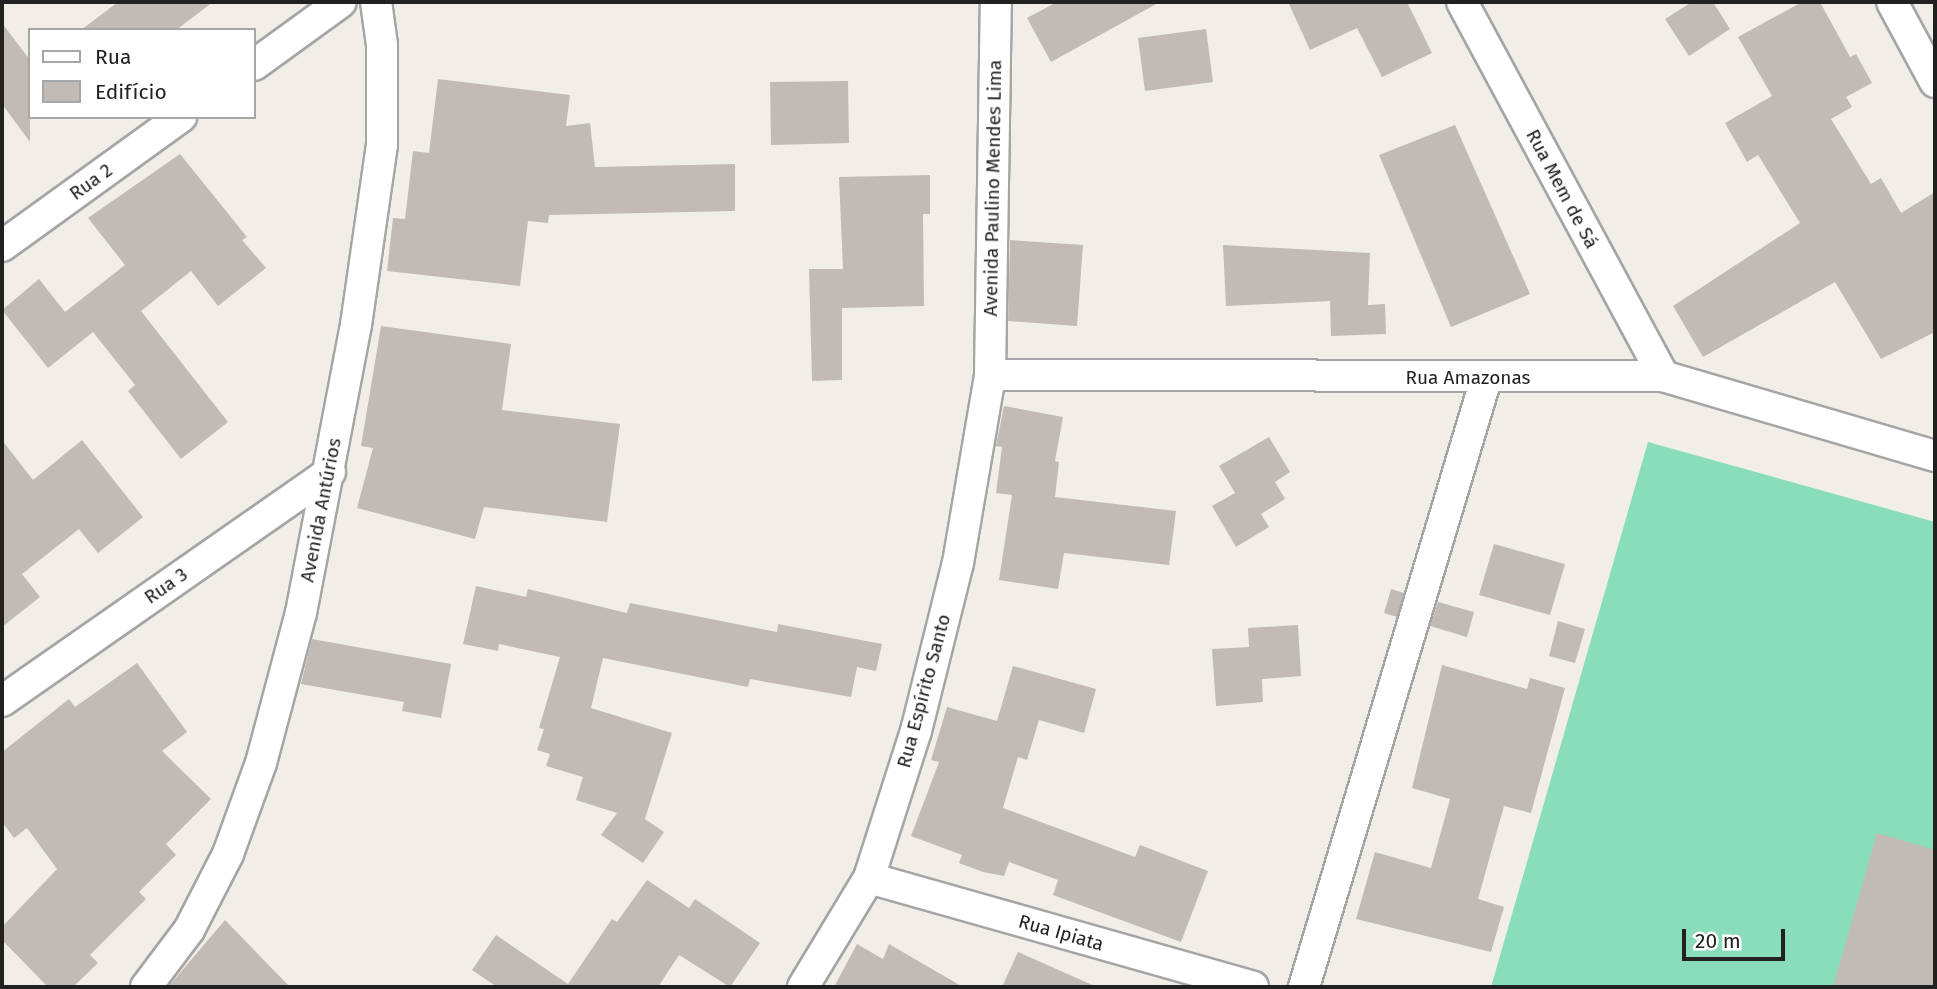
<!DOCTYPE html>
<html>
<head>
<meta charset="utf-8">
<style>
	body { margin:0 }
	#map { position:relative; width:1937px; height:989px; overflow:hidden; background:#f1eee8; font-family:"Fira Sans",sans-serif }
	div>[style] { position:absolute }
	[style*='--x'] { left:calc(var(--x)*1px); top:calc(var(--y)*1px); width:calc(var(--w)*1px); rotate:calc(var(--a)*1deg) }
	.pitch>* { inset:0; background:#8addba }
	.building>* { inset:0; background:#c2bab5 }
	.roads { filter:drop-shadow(2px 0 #a5a5a5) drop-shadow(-2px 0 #a5a5a5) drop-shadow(0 2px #a5a5a5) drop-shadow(0 -2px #a5a5a5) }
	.minor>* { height:30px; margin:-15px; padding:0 15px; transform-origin:15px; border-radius:15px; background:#fff }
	span { translate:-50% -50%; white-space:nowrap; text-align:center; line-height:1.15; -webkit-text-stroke:5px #fff; paint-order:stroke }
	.street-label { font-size:19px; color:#212121 }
	.frame { position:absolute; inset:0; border:4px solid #212121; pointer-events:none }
	.legend { position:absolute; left:28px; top:28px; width:228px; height:91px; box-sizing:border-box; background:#fff; border:2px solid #a6a6a6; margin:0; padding:9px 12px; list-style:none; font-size:21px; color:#212121 }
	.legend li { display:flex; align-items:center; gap:14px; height:35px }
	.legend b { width:35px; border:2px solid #a6a6a6 }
	.scale { position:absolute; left:1682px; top:929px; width:103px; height:32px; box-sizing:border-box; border:4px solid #212121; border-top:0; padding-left:9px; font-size:21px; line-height:24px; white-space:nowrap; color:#212121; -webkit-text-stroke:5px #fff; paint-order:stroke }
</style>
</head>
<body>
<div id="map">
	<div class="pitch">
		<div style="clip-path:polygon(1648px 442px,1935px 522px,1935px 987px,1491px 987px)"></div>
	</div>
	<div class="building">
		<div style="clip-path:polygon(118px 2px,213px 2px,176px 30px,81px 30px)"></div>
		<div style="clip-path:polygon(1057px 2px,1160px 2px,1051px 62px,1027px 18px)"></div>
		<div style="clip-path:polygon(1288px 2px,1413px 2px,1408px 4px,1432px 53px,1382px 77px,1357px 28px,1310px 50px)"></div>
		<div style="clip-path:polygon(1692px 2px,1713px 2px,1730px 29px,1689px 56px,1665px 19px)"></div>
		<div style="clip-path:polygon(1802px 2px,1820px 2px,1850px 57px,1856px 54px,1872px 83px,1846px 97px,1852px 107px,1831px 119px,1871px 184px,1881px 178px,1901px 213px,1935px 192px,1935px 332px,1881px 359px,1835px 282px,1703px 357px,1673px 306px,1800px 223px,1758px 155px,1747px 162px,1725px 123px,1772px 96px,1738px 37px)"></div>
		<div style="clip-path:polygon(2px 23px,30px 60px,30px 142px,2px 104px)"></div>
		<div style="clip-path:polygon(1206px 29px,1213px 82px,1145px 91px,1138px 38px)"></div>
		<div style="clip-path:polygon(438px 79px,570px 95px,566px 126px,590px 123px,595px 167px,735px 164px,735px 211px,549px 215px,548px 223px,528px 221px,520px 286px,387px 271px,393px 218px,405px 219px,413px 151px,429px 153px)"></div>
		<div style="clip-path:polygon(848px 81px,849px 143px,771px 145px,770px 82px)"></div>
		<div style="clip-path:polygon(1455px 125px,1530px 294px,1451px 327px,1379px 155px)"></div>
		<div style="clip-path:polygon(180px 154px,247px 237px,242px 240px,266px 268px,218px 306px,191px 271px,141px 311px,228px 422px,181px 459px,128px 391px,135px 385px,93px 332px,48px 368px,2px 310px,39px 279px,65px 312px,125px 265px,88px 218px)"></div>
		<div style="clip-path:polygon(930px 175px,930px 214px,923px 214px,924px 306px,842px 308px,842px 380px,812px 381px,809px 269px,843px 269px,839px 177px)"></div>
		<div style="clip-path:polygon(1010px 240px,1083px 245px,1077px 326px,1008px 321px)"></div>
		<div style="clip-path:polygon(1223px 245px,1370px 253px,1368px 305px,1385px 304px,1386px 334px,1331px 336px,1330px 301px,1226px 306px)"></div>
		<div style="clip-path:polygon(381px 326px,511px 344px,502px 410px,620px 424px,607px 522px,484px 507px,475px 539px,357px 508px,373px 448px,361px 446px)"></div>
		<div style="clip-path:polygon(1004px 406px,1063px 417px,1055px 461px,1059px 462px,1055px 497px,1176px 511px,1169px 565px,1064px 553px,1058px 589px,999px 580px,1012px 495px,996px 493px,1002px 447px,996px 446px)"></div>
		<div style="clip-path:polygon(1269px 437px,1290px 472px,1275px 482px,1285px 499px,1261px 514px,1269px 527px,1236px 547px,1212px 506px,1235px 493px,1219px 466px)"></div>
		<div style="clip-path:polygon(2px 440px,33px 480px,82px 440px,143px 517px,98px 553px,79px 529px,22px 574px,40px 597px,2px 627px)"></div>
		<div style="clip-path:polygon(1494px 544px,1565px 564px,1550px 615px,1479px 595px)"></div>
		<div style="clip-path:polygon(476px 586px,526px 597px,528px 589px,627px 613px,630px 603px,777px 632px,778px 624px,882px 644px,876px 671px,857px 667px,851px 697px,750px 679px,748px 687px,603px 658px,591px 708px,672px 733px,645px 819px,664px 832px,643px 863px,601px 835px,617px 813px,576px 800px,583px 777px,546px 766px,550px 754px,537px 750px,544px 729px,539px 728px,560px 657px,499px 644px,498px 651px,463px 644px)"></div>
		<div style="clip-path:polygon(1391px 589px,1404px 593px,1397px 617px,1384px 613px)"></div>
		<div style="clip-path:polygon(1438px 602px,1474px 612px,1467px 637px,1430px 626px)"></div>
		<div style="clip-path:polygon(1558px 621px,1585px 629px,1575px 663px,1549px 656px)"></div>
		<div style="clip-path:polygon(1298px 625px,1301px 676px,1262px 679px,1263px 702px,1216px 706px,1212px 649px,1249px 647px,1248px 628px)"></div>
		<div style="clip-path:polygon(312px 639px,451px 664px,441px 718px,402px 711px,404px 702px,301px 684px)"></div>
		<div style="clip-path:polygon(137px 663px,187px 732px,162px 751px,211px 799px,166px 844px,176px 855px,139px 892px,146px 899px,90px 955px,98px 963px,73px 987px,48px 987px,2px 940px,2px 927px,57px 869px,27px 828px,14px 838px,2px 822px,2px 752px,69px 699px,75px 707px)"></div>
		<div style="clip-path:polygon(1442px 665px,1527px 689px,1530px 678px,1565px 688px,1531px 813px,1504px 806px,1478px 899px,1504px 907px,1491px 952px,1356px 919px,1375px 852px,1431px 868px,1450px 799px,1412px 788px)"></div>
		<div style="clip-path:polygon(1013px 666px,1096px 689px,1084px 733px,1039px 720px,1027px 760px,1018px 757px,1003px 808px,1135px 857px,1140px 845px,1208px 871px,1181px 942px,1053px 895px,1058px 880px,1009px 862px,1004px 876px,983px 872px,959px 863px,962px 855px,911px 836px,939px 762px,931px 760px,947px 707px,997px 721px)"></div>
		<div style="clip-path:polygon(1877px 833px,1935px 850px,1935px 987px,1833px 987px)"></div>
		<div style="clip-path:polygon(647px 880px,689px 908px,695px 899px,760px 943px,730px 987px,679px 955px,658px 987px,497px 987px,472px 970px,496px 935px,568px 984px,612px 919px,617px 922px)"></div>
		<div style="clip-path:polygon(225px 920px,290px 987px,168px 987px)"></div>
		<div style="clip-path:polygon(857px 944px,883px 959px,889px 944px,963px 987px,834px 987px)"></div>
		<div style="clip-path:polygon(1018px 952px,1097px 987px,1002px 987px)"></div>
	</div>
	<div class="roads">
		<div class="minor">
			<div style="--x:1462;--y:2;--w:425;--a:61.7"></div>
			<div style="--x:1892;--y:2;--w:91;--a:61.7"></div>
			<div style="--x:254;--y:65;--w:107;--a:-35.9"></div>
			<div style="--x:2;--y:246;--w:221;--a:-35.8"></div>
			<div style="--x:990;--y:375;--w:673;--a:0.09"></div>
			<div style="--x:1663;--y:376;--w:284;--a:16.4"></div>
			<div style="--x:2;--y:701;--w:400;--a:-34.9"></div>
			<div style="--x:869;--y:878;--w:399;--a:15.8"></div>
			<div style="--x:146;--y:987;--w:71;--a:-53"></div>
			<div style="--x:189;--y:930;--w:85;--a:-62.8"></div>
			<div style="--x:228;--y:854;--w:97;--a:-70.1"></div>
			<div style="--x:261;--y:763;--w:155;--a:-75.1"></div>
			<div style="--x:301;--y:613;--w:293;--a:-79.2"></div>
			<div style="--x:356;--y:325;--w:182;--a:-81.8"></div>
			<div style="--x:382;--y:145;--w:100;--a:-90"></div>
			<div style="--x:382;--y:45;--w:43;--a:-97.9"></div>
			<div style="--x:803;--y:987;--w:127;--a:-58.8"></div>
			<div style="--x:869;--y:878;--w:154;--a:-72.3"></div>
			<div style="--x:916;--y:731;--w:173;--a:-76"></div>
			<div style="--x:958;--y:563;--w:191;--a:-80.3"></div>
			<div style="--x:990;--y:375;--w:373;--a:-89.1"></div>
			<div style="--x:1304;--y:987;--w:635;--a:-73.34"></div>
		</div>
	</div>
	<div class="street-label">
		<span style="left:91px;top:182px;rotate:-36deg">Rua 2</span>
		<span style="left:993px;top:188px;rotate:-89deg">Avenida Paulino Mendes Lima</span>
		<span style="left:1562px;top:189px;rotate:62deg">Rua Mem de Sá</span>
		<span style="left:1468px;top:378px">Rua Amazonas</span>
		<span style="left:321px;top:510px;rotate:-79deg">Avenida Antúrios</span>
		<span style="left:166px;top:586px;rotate:-35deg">Rua 3</span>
		<span style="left:924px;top:691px;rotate:-75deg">Rua Espírito Santo</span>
		<span style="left:1061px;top:933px;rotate:16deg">Rua Ipiata</span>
	</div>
	<div class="frame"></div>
	<ul class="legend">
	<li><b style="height:9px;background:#fff"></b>Rua</li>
	<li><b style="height:19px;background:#c2bab5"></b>Edifício</li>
	</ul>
	<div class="scale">20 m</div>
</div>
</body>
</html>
